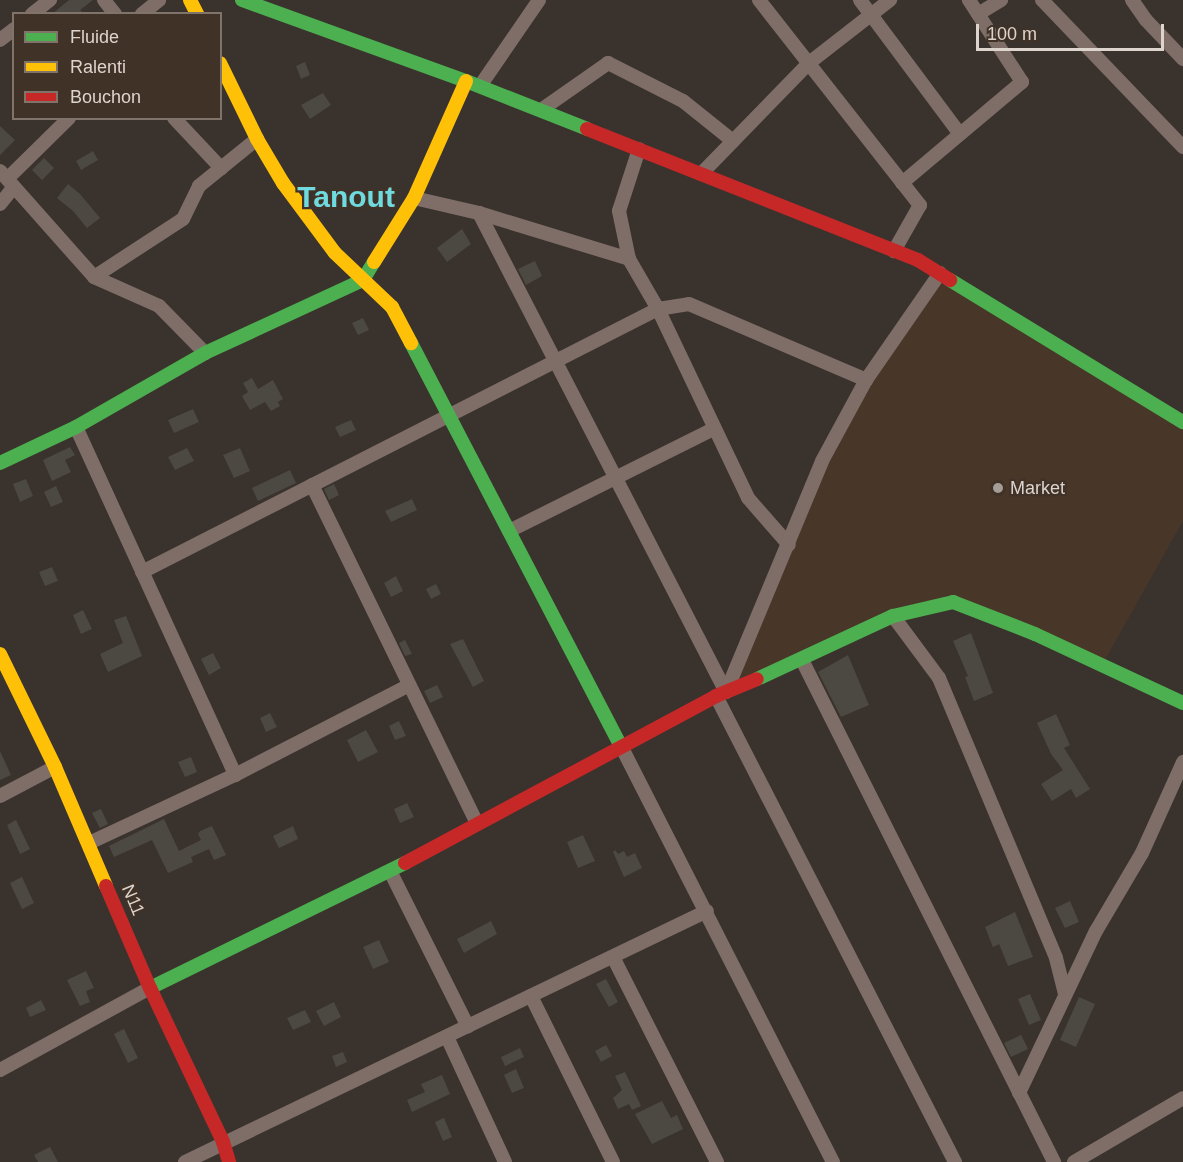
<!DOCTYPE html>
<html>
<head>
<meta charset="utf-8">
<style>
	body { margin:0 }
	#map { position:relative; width:1183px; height:1162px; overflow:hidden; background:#3a332d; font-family:Helvetica,sans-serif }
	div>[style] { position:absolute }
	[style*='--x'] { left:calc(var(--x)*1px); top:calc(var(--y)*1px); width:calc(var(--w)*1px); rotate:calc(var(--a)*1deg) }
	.built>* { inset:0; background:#483629 }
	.building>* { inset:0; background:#4c4842 }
	.street>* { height:14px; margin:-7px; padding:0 7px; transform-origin:7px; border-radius:7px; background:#7f6d68 }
	.fast>* { height:14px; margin:-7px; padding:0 7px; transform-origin:7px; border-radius:7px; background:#4caf50 }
	.slow>* { height:14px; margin:-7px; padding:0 7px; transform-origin:7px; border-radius:7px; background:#ffc107 }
	.jam>* { height:14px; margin:-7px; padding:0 7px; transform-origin:7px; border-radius:7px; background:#c62828 }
	.dots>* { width:16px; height:16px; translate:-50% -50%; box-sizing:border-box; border:3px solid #403227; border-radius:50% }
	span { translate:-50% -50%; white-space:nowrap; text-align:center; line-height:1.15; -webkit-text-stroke:4.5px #403227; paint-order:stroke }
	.poi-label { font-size:18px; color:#ddd4ce }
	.left { translate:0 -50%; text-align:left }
	.street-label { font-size:18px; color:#ddd4ce }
	.town-label { font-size:30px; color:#6fdbdf; font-weight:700 }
	.legend { position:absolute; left:12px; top:12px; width:210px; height:108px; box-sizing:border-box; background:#403227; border:2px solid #7f736a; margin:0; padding:8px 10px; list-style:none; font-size:18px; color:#ddd4ce }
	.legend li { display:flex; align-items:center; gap:12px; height:30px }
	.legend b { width:30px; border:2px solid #7f736a }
	.scale { position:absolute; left:976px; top:24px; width:188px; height:27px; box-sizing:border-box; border:3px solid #ddd4ce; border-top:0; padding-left:8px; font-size:18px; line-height:21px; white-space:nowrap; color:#ddd4ce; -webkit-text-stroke:4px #403227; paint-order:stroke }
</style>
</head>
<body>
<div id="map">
	<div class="built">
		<div style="clip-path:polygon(940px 273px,1183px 422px,1183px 521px,1102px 665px,953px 602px,731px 685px,825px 455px)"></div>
	</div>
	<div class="building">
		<div style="clip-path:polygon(69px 0,93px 0,80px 10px,84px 14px,52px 14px)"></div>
		<div style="clip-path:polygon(305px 62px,310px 75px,301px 79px,296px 66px)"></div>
		<div style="clip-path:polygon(323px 93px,331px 105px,310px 119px,301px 105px)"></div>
		<div style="clip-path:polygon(0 126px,15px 140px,0 155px)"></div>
		<div style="clip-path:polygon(93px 151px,98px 160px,81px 170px,76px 161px)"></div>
		<div style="clip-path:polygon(44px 158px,54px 168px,42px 180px,32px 170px)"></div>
		<div style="clip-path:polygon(68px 184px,80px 194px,100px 218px,87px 228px,73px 211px,57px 198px)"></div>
		<div style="clip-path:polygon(462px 229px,471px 244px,447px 262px,437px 248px)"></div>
		<div style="clip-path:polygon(535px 261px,542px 276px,526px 285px,518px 269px)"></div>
		<div style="clip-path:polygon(363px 318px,369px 330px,358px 335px,352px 323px)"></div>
		<div style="clip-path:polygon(252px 378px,258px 389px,273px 380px,283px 399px,278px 402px,280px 406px,271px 411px,265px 402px,250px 410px,242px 396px,248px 392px,243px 383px)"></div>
		<div style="clip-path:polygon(193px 409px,199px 422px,174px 433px,168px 420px)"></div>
		<div style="clip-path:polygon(351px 420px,356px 430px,340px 437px,335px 427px)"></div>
		<div style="clip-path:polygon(70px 447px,75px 455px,65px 460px,71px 472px,52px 481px,43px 460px)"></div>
		<div style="clip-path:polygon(187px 448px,194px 461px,175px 470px,168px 457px)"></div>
		<div style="clip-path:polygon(240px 448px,250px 471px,234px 478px,223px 455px)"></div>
		<div style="clip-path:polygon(290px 470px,296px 483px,258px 501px,252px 488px)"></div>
		<div style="clip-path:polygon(26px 479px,33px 496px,20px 502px,13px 484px)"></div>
		<div style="clip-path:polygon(334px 484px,339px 495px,329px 500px,324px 489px)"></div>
		<div style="clip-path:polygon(56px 486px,63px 502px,51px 507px,44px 492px)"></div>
		<div style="clip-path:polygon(412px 499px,417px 510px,391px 522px,385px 511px)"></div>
		<div style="clip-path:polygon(52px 567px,58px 581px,45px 586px,39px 572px)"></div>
		<div style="clip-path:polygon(396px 576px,403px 591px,391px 597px,384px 583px)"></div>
		<div style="clip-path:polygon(436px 584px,441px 594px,431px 599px,426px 589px)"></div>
		<div style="clip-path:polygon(83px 610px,92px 629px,81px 634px,73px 615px)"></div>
		<div style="clip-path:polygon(126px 616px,142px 656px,108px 672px,100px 654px,123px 643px,114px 620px)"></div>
		<div style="clip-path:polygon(971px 633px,993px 693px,974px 701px,965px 677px,968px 676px,953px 641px)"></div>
		<div style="clip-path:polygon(463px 639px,484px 681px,473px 687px,450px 644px)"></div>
		<div style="clip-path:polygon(405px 640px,412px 654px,405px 656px,399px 643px)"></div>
		<div style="clip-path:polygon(213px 653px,221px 668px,209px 675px,201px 659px)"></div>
		<div style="clip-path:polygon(848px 655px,869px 705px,841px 717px,818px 672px)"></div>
		<div style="clip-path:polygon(437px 685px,443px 697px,430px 703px,424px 691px)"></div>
		<div style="clip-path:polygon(270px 713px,277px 727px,266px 732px,260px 718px)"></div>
		<div style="clip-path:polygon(1056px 714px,1070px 745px,1064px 748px,1090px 789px,1076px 798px,1071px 789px,1052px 801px,1041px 784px,1063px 770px,1051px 754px,1037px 723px)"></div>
		<div style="clip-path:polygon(399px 721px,406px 736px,395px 740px,389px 726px)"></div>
		<div style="clip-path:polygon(366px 730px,378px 752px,358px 762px,347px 740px)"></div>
		<div style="clip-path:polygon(0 751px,11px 775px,0 780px)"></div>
		<div style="clip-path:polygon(191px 757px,197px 772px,185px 777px,178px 762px)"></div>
		<div style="clip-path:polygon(407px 803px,414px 817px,400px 823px,394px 809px)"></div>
		<div style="clip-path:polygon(101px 809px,108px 824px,100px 828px,92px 813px)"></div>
		<div style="clip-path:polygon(164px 819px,179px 851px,201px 840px,198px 834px,200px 831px,212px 826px,226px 855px,214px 860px,209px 849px,191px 857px,193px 862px,168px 873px,152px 840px,114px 857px,109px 846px)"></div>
		<div style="clip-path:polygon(16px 820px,30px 849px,20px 854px,7px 825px)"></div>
		<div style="clip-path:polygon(293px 826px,298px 839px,279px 848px,273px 836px)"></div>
		<div style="clip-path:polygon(583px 835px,595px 861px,578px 868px,567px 842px)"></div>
		<div style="clip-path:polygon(615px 850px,618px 854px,624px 851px,627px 857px,635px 853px,642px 868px,624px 877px,613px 852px)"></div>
		<div style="clip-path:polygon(22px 877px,34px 903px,22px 909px,10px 883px)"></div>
		<div style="clip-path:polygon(1070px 901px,1079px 922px,1065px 928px,1055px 908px)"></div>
		<div style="clip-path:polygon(1015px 912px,1033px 957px,1008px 966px,999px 944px,993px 947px,985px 927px)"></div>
		<div style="clip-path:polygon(491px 921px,497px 934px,464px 953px,457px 939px)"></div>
		<div style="clip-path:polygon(379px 940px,389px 962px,373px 969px,363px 947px)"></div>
		<div style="clip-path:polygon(86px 971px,94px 988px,86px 991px,90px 1002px,80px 1006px,67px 980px)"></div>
		<div style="clip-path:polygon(606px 979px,618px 1002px,609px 1007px,596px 984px)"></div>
		<div style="clip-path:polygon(1030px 994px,1041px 1020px,1029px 1025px,1018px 999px)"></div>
		<div style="clip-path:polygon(1079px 997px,1095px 1004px,1076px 1047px,1060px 1040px)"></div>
		<div style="clip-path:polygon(41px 1000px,46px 1010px,30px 1017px,26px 1008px)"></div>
		<div style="clip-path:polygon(334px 1002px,341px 1017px,324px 1026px,316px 1011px)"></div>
		<div style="clip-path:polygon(305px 1010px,311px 1022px,293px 1030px,287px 1018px)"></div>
		<div style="clip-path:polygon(124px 1029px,138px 1058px,128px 1063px,114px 1034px)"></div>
		<div style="clip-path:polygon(1021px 1035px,1028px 1049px,1011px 1057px,1004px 1043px)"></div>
		<div style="clip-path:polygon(606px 1045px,612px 1056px,601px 1062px,595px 1051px)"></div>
		<div style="clip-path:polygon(520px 1048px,524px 1057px,505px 1066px,501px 1057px)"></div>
		<div style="clip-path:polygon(343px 1052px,347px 1062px,336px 1067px,332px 1056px)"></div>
		<div style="clip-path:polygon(516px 1069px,524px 1088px,512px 1093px,504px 1075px)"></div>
		<div style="clip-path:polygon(625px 1072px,641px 1106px,632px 1110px,629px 1104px,618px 1109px,613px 1098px,622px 1090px,615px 1076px)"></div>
		<div style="clip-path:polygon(442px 1075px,450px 1094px,412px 1112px,407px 1100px,425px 1092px,421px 1084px)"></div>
		<div style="clip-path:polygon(662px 1101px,671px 1118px,677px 1115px,683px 1129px,652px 1144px,635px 1114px)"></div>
		<div style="clip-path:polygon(444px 1118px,452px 1137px,443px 1141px,435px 1122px)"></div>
		<div style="clip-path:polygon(50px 1147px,58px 1162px,38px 1162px,34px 1155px)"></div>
	</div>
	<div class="street">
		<div style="--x:104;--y:0;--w:18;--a:52"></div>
		<div style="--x:759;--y:0;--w:261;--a:51.9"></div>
		<div style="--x:920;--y:205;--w:53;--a:119.5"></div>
		<div style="--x:860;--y:0;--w:167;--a:53.3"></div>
		<div style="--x:1042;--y:0;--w:204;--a:46.2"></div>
		<div style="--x:1132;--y:0;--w:24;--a:55"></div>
		<div style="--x:1146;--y:20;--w:54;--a:46.5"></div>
		<div style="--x:32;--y:14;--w:23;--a:-38"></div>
		<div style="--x:142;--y:14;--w:22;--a:-39"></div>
		<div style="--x:978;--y:14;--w:27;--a:-31"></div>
		<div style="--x:0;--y:40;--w:18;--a:-38"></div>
		<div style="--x:480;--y:86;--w:104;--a:-55.5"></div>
		<div style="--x:541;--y:110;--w:82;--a:-35"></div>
		<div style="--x:608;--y:63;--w:84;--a:26.9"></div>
		<div style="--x:683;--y:101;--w:64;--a:38.7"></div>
		<div style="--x:174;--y:118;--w:69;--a:46.8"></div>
		<div style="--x:0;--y:171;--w:142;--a:48.4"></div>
		<div style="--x:94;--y:277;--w:71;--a:24"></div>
		<div style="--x:159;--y:306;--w:66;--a:45.6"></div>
		<div style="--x:701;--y:174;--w:155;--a:-45.8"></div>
		<div style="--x:809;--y:63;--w:103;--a:-37.9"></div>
		<div style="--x:8;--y:178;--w:86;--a:-44.5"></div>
		<div style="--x:902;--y:183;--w:157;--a:-40.1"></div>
		<div style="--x:1022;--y:82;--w:98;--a:-122.9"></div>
		<div style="--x:414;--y:198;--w:67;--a:13"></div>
		<div style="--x:479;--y:213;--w:157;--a:17"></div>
		<div style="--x:629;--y:259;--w:58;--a:59.9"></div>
		<div style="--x:658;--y:309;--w:209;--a:64.5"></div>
		<div style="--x:748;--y:498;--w:62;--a:48.9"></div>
		<div style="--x:0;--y:204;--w:22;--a:-51"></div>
		<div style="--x:479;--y:213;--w:539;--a:62.72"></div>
		<div style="--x:629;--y:259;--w:49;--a:-101.8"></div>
		<div style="--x:619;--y:211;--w:65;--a:-72.1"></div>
		<div style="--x:94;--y:277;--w:106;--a:-33.1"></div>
		<div style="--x:183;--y:219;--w:37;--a:-64"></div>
		<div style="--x:199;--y:186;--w:75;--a:-39"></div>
		<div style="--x:76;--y:427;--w:383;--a:65.4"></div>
		<div style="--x:312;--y:485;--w:377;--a:64"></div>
		<div style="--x:509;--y:531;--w:229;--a:-26.5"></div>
		<div style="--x:142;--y:572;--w:579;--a:-27.01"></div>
		<div style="--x:658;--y:309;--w:31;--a:-9"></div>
		<div style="--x:689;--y:304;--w:193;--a:23.2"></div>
		<div style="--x:893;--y:616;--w:77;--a:53.4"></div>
		<div style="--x:939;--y:678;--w:303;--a:67.3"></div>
		<div style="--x:1056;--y:958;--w:36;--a:76"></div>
		<div style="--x:802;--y:660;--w:562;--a:63.34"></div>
		<div style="--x:726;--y:692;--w:250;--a:-67.4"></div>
		<div style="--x:822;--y:461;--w:92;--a:-61.5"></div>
		<div style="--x:866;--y:380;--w:130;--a:-55.3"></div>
		<div style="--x:716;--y:696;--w:524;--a:62.85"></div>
		<div style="--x:621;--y:746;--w:467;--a:63"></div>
		<div style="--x:0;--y:796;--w:62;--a:-27.8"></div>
		<div style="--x:89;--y:843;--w:161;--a:-25"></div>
		<div style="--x:235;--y:775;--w:196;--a:-27.3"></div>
		<div style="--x:390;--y:871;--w:174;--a:63.4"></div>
		<div style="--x:613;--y:957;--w:230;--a:63.1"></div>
		<div style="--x:531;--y:996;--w:185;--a:63.7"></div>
		<div style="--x:447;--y:1037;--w:138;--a:65.1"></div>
		<div style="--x:0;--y:1070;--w:171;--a:-28.7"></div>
		<div style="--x:1019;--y:1093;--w:179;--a:-64.6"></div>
		<div style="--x:1096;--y:931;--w:91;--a:-59.5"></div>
		<div style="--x:1142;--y:853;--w:100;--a:-65.7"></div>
		<div style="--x:185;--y:1162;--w:579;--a:-25.68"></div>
		<div style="--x:1074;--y:1162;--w:126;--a:-30.4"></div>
	</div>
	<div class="fast">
		<div style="--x:242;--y:0;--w:238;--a:19.9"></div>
		<div style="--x:466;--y:81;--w:130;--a:21.6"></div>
		<div style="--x:950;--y:280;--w:273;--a:31.4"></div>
		<div style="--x:411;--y:343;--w:454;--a:62.5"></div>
		<div style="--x:0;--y:463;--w:84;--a:-25.3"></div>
		<div style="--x:76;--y:427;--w:149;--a:-29.8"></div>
		<div style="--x:205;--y:353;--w:174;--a:-24.8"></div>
		<div style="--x:363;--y:280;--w:21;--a:-59"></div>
		<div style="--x:757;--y:679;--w:150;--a:-24.9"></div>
		<div style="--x:893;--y:616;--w:62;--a:-13.1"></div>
		<div style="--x:953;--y:602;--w:88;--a:21.3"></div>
		<div style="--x:1035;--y:634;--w:163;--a:25"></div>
		<div style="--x:150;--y:988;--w:284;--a:-26.1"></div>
	</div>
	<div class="slow">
		<div style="--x:190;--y:0;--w:16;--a:63"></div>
		<div style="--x:220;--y:63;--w:85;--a:64"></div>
		<div style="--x:257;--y:139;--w:51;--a:59.4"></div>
		<div style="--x:283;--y:183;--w:87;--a:53.4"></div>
		<div style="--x:335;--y:253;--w:79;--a:43.5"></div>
		<div style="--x:392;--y:307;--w:41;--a:62.2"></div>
		<div style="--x:374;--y:262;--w:75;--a:-58"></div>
		<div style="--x:414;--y:198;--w:128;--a:-66"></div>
		<div style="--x:0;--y:654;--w:126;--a:64"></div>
		<div style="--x:55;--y:767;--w:129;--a:66.8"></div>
	</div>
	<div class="jam">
		<div style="--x:587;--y:129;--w:356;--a:21.6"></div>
		<div style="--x:918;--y:260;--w:38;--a:32"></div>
		<div style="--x:405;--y:863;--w:353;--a:-28.2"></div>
		<div style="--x:716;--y:696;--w:44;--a:-22.5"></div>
		<div style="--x:106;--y:886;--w:111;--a:66.7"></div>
		<div style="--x:150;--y:988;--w:170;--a:64.6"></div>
		<div style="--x:223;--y:1142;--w:21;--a:73"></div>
	</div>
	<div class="dots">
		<div style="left:998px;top:488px;background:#a49c96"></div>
	</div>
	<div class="poi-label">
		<span class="left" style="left:1010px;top:488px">Market</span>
	</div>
	<div class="street-label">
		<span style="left:133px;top:900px;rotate:67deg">N11</span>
	</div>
	<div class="town-label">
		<span style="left:346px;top:197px">Tanout</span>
	</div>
	<ul class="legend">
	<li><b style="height:8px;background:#4caf50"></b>Fluide</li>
	<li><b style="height:8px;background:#ffc107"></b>Ralenti</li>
	<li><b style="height:8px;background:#c62828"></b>Bouchon</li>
	</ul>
	<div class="scale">100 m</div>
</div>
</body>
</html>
